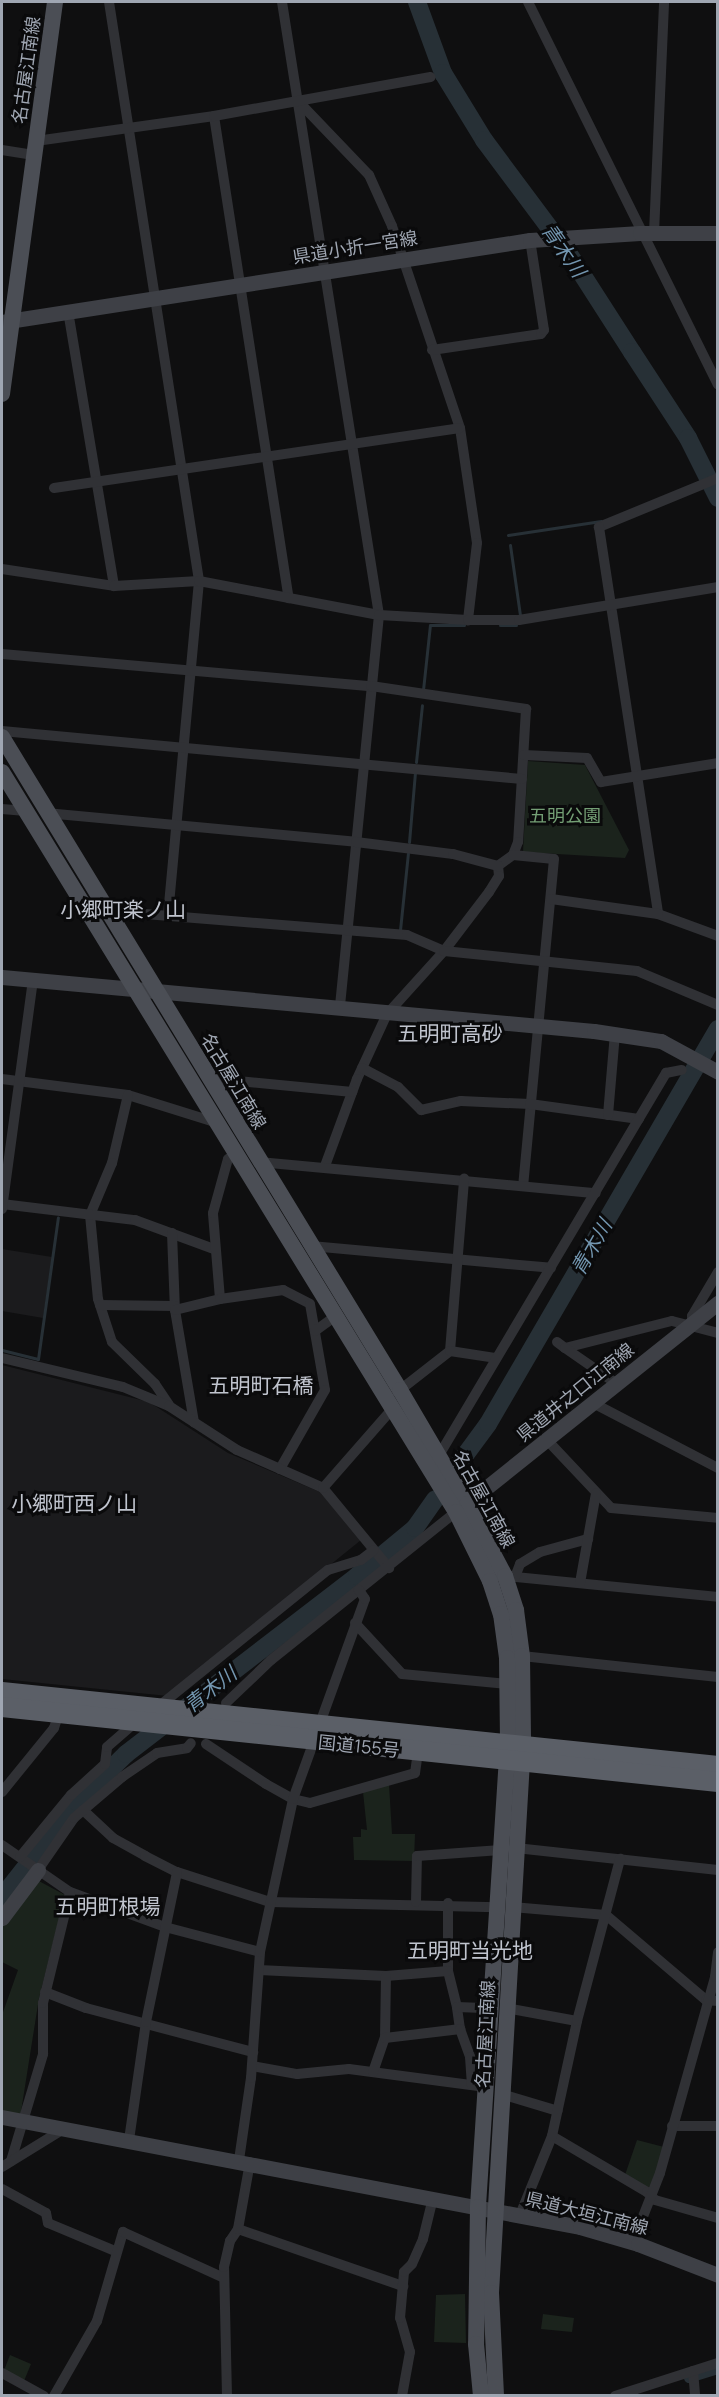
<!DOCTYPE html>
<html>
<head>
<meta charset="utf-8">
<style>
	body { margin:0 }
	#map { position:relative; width:719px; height:2397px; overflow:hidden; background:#0f0f10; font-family:Manrope,"Noto Sans JP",sans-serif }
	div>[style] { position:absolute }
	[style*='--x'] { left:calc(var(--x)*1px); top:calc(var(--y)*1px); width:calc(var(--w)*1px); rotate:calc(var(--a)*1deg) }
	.built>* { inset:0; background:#1b1b1d }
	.green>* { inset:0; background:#1b231c }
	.stream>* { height:3px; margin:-1.5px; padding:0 1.5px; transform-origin:1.5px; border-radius:1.5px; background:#273036 }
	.canal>* { height:10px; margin:-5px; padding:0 5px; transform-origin:5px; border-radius:5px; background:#273036 }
	.river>* { height:18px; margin:-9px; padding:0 9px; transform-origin:9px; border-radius:9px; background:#273036 }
	.street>* { height:10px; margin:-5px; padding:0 5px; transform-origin:5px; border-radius:5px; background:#303135 }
	.secondary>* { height:15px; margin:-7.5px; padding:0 7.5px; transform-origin:7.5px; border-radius:7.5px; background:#3e4046 }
	.primary>* { height:16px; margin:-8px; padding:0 8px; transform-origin:8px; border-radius:8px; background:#4b4e55 }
	.highway>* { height:20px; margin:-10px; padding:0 10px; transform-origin:10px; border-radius:10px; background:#5b5f67 }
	span { translate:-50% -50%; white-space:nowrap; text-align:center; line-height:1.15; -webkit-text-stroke:6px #0a0a0b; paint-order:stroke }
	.street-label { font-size:18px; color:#9fa6b2 }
	.park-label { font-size:18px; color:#749f75 }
	.water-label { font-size:20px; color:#7396b0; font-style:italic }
	.quarter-label { font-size:21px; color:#c0c4ce }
	.frame { position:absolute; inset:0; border:3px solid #9fa6b2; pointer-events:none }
</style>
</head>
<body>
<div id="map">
	<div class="built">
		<div style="clip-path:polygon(2px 1249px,52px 1257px,43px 1318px,2px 1311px)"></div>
		<div style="clip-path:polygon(2px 1365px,149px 1402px,228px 1453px,320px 1492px,361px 1540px,168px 1696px,2px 1679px)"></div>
	</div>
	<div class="green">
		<div style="clip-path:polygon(528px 761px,585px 765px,629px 850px,625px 858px,523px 852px)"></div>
		<div style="clip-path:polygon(389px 1784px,392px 1834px,415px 1834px,414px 1861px,354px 1860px,353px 1837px,361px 1837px,361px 1829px,367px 1830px,363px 1792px)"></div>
		<div style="clip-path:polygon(37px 1880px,65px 1895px,39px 1998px,20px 2118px,2px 2113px,2px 2015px,18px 1970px,2px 1962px,2px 1926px)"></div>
		<div style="clip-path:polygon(637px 2140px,664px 2147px,659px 2170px,648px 2189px,625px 2175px)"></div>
		<div style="clip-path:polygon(465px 2294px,466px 2343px,434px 2342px,436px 2295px)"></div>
		<div style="clip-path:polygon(543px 2314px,574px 2318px,572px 2332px,541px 2329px)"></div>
		<div style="clip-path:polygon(10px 2355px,31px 2364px,24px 2381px,3px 2373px)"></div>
	</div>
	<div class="stream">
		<div style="--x:508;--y:535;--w:94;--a:-8.6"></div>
		<div style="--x:510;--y:545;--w:71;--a:81.9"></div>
		<div style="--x:500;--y:625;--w:16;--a:0"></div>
		<div style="--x:423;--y:690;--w:65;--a:-83.9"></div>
		<div style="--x:430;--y:625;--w:34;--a:0"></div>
		<div style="--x:416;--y:762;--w:57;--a:-84"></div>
		<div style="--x:409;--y:842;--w:70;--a:-85.1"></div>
		<div style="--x:400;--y:930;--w:77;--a:-84.1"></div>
		<div style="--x:2;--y:1350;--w:37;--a:14"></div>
		<div style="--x:38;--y:1359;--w:143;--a:-82"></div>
	</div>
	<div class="canal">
		<div style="--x:689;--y:2378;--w:30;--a:-17"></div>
	</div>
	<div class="river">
		<div style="--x:417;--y:2;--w:76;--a:69.9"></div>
		<div style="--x:443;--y:73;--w:79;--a:58.5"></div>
		<div style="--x:484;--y:140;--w:142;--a:53.3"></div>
		<div style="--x:569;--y:254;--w:117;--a:57.3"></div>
		<div style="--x:632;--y:352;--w:103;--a:56.9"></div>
		<div style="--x:688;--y:438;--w:67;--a:63.4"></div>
		<div style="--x:460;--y:1462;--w:47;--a:-53.6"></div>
		<div style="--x:488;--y:1424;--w:457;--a:-59.8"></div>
		<div style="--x:2;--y:1897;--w:121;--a:-51.7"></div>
		<div style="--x:77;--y:1802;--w:69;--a:-44.4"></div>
		<div style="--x:126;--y:1754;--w:292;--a:-37.6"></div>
		<div style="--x:357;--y:1576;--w:75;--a:-39.6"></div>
		<div style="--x:415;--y:1528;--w:35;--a:-55"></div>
	</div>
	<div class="street">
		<div style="--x:109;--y:2;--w:586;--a:81.16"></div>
		<div style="--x:199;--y:581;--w:336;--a:95.3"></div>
		<div style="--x:282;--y:2;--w:621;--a:81.01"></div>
		<div style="--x:379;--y:615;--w:396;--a:95.7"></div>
		<div style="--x:528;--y:2;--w:427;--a:63.6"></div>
		<div style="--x:298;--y:101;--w:103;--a:46.2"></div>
		<div style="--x:369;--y:175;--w:56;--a:65.7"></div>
		<div style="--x:392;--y:226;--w:213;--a:71.4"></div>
		<div style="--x:460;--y:428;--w:116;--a:81.6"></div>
		<div style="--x:477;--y:543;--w:78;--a:96.7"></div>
		<div style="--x:214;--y:116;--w:488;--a:81.2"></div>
		<div style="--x:36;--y:141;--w:180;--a:-8"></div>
		<div style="--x:214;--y:116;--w:220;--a:-10.2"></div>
		<div style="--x:2;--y:150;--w:32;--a:9"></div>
		<div style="--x:654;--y:233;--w:231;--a:-87.5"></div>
		<div style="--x:68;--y:311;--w:279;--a:80.5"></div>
		<div style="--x:432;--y:350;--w:110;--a:-8.4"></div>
		<div style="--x:541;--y:334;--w:5;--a:-53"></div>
		<div style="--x:544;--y:330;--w:91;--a:-98.8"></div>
		<div style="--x:718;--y:478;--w:129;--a:157.6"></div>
		<div style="--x:599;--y:527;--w:391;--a:81.3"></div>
		<div style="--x:658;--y:914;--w:64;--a:20.1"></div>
		<div style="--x:54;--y:488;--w:410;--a:-8.4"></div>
		<div style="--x:2;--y:569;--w:113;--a:8.6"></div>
		<div style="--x:114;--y:586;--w:85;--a:-3.4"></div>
		<div style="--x:199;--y:581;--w:183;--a:10.7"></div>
		<div style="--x:379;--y:615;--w:89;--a:3.2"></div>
		<div style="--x:468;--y:620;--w:51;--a:0"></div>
		<div style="--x:519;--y:620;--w:202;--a:-9.4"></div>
		<div style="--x:2;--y:654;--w:370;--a:5"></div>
		<div style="--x:371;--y:686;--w:157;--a:8.4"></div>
		<div style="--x:526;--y:709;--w:133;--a:93.4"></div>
		<div style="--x:518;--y:842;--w:14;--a:111"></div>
		<div style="--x:513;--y:855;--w:19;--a:144"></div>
		<div style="--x:498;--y:866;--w:10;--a:84"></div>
		<div style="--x:499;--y:876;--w:19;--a:122"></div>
		<div style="--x:489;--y:892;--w:74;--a:127.3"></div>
		<div style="--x:444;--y:951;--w:85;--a:132.1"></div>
		<div style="--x:387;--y:1014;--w:72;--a:114.8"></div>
		<div style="--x:357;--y:1079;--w:93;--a:110.2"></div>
		<div style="--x:2;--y:731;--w:522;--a:5.27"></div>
		<div style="--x:524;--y:755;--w:63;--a:2.7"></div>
		<div style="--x:587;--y:758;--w:28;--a:60"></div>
		<div style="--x:601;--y:782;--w:119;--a:-9.2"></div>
		<div style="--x:2;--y:809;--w:21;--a:5"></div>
		<div style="--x:46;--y:813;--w:311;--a:5.3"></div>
		<div style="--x:356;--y:842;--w:98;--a:7.1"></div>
		<div style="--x:453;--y:854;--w:47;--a:14.9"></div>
		<div style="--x:513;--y:855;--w:41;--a:5.6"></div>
		<div style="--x:554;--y:859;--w:327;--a:95.4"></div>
		<div style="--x:551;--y:899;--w:108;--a:8"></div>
		<div style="--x:108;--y:911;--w:300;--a:4.6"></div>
		<div style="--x:407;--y:935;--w:40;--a:23.4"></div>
		<div style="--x:444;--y:951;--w:194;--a:5.9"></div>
		<div style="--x:637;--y:971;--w:88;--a:22.8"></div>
		<div style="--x:362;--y:1068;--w:41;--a:27.8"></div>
		<div style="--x:398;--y:1087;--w:33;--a:45"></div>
		<div style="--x:421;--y:1110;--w:41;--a:-12.7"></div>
		<div style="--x:461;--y:1101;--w:69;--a:2.5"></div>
		<div style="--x:530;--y:1104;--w:110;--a:7.8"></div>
		<div style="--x:2;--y:1079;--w:127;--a:7.2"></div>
		<div style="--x:128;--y:1095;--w:94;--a:17.3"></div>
		<div style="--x:212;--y:1083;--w:7;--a:-34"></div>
		<div style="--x:218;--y:1079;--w:135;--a:5.5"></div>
		<div style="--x:128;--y:1095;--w:70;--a:103.2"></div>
		<div style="--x:112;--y:1163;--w:56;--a:112.9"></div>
		<div style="--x:90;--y:1215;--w:84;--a:84.6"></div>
		<div style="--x:98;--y:1299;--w:45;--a:72"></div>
		<div style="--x:112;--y:1342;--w:60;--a:44.3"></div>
		<div style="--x:155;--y:1384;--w:25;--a:56"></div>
		<div style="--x:608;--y:1115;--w:81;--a:-85.1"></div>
		<div style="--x:259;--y:1162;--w:338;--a:5.3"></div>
		<div style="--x:2;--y:1204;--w:134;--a:6.9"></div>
		<div style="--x:135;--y:1220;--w:84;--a:20.2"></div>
		<div style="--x:2;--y:1209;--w:231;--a:-82.3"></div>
		<div style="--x:172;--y:1233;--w:77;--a:87.8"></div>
		<div style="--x:175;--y:1310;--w:114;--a:80.4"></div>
		<div style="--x:311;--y:1246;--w:241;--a:5.2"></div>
		<div style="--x:220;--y:1299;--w:86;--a:-94.7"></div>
		<div style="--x:213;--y:1213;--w:56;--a:-74.5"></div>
		<div style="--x:228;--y:1159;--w:12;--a:-35"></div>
		<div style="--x:100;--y:1305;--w:75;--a:0.8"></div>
		<div style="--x:175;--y:1310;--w:46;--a:-13.7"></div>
		<div style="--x:220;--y:1299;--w:64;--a:-8.1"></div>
		<div style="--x:283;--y:1290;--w:30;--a:27"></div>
		<div style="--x:310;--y:1304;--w:87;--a:80.1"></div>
		<div style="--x:325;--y:1390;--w:91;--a:119.7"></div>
		<div style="--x:692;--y:1324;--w:8;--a:-90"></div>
		<div style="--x:692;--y:1316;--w:51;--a:-59.4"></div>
		<div style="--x:315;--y:1331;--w:27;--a:-36"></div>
		<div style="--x:557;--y:1342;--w:10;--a:37"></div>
		<div style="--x:565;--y:1348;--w:110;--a:-14.2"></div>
		<div style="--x:672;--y:1321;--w:48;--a:14.6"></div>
		<div style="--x:565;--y:1348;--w:63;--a:34.7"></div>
		<div style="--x:450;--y:1351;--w:173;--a:-85.3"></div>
		<div style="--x:2;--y:1358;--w:124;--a:13.5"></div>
		<div style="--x:123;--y:1387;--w:50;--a:22.4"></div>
		<div style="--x:169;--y:1406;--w:81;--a:32.9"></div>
		<div style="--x:237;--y:1450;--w:94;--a:23.8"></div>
		<div style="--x:323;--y:1488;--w:104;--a:50.5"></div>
		<div style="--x:400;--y:1390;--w:63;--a:-38"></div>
		<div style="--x:450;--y:1351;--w:47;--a:8.7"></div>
		<div style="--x:593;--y:1403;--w:141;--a:27.5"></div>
		<div style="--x:547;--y:1440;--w:93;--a:46.7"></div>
		<div style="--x:611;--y:1508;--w:107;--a:5.3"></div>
		<div style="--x:438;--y:1457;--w:447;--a:-59.3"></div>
		<div style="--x:666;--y:1073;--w:16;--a:-11"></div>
		<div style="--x:323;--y:1488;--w:106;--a:-48.8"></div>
		<div style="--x:505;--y:1576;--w:214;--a:5.6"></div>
		<div style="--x:515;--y:1577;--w:14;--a:-69"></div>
		<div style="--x:520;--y:1564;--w:23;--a:-31"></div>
		<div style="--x:540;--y:1552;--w:50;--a:-15.2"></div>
		<div style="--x:580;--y:1583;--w:91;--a:-79.9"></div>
		<div style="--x:355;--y:1623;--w:69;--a:47.3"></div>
		<div style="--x:402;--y:1674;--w:106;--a:5.4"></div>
		<div style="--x:522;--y:1656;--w:197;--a:6.1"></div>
		<div style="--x:226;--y:1703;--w:62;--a:-43.7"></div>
		<div style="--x:271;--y:1660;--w:237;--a:-38.7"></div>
		<div style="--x:158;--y:1707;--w:218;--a:-38.9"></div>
		<div style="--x:328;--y:1570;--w:34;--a:-17"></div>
		<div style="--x:361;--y:1560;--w:16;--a:-38"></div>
		<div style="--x:319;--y:1726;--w:135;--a:-70.1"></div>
		<div style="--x:365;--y:1599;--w:11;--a:-124"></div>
		<div style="--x:206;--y:1744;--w:72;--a:33.7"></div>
		<div style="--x:266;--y:1784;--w:31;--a:29"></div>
		<div style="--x:293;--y:1799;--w:17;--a:13"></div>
		<div style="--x:310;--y:1803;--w:109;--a:-15.9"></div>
		<div style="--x:415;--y:1773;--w:21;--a:-82"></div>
		<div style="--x:2;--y:1792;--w:82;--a:-50.9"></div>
		<div style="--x:54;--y:1728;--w:16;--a:-72"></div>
		<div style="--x:83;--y:1810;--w:41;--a:43"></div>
		<div style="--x:113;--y:1838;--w:37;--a:29"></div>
		<div style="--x:145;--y:1856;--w:36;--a:27"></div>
		<div style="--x:177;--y:1872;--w:98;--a:17.9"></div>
		<div style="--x:270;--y:1902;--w:227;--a:1.3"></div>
		<div style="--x:2;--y:1845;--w:83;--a:34.7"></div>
		<div style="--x:70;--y:1892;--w:101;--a:20.2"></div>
		<div style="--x:165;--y:1927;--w:98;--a:14.7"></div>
		<div style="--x:516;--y:1848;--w:203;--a:6.2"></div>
		<div style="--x:20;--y:1857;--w:80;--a:-50.6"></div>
		<div style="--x:71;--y:1795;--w:46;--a:-42.4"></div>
		<div style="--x:105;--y:1764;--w:17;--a:-83"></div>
		<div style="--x:107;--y:1747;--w:40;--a:-41"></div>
		<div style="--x:38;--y:1870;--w:63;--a:-55.3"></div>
		<div style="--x:74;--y:1818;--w:63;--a:-40.5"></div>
		<div style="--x:122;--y:1777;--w:42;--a:-34.4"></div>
		<div style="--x:157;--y:1753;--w:30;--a:-9"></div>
		<div style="--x:187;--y:1748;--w:6;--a:-51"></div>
		<div style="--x:416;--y:1902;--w:46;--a:-88.8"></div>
		<div style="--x:417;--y:1856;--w:84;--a:-4.1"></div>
		<div style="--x:448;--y:1903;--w:68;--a:90"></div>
		<div style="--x:448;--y:1971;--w:37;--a:76"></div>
		<div style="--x:512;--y:1907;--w:94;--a:4.9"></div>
		<div style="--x:606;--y:1915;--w:131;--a:40.4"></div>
		<div style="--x:706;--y:2000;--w:12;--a:5"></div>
		<div style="--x:259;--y:1970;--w:127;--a:2.7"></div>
		<div style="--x:386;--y:1976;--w:62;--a:-4.6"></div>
		<div style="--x:45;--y:1992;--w:44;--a:21.3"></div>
		<div style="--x:86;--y:2008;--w:173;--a:14.8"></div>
		<div style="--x:506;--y:2008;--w:72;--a:10.4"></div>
		<div style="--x:460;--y:2029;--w:22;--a:-98"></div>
		<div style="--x:457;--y:2007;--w:33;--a:2"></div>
		<div style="--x:385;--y:2038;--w:62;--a:-89.1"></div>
		<div style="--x:252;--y:2066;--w:46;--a:10.1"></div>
		<div style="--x:297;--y:2074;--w:52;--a:-5.5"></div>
		<div style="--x:349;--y:2069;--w:138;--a:7.5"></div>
		<div style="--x:373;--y:2072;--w:36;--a:-71"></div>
		<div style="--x:385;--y:2038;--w:76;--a:-6.8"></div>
		<div style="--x:460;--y:2029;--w:30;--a:70"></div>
		<div style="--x:470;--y:2057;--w:28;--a:86"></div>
		<div style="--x:501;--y:2094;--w:59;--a:16.6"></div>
		<div style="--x:672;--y:2126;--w:46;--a:0"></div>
		<div style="--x:552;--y:2136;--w:110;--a:30.5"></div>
		<div style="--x:647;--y:2192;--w:11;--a:45"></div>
		<div style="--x:655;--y:2200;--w:66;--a:15.9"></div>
		<div style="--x:129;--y:2140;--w:119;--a:-81.8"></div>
		<div style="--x:146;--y:2022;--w:153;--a:-78.3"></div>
		<div style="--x:239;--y:2160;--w:83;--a:-81.7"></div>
		<div style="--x:251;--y:2078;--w:126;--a:-85.9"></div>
		<div style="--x:260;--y:1952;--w:157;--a:-77.8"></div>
		<div style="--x:293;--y:1799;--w:62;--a:-70.1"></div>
		<div style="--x:11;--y:2161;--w:112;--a:-73.3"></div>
		<div style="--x:43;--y:2054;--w:51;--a:-90"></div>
		<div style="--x:43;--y:2003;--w:114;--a:-76.3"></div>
		<div style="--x:2;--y:2167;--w:70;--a:-31.7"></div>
		<div style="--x:2;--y:2189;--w:50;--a:28.6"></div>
		<div style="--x:46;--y:2213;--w:10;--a:79"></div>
		<div style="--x:48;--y:2223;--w:73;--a:22.7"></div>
		<div style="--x:520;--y:2215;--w:85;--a:-67.9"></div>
		<div style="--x:552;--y:2136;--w:118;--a:-77.7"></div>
		<div style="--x:577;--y:2021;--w:168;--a:-75.1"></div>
		<div style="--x:238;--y:2229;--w:175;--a:19.1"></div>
		<div style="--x:633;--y:2242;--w:74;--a:-68.6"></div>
		<div style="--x:660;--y:2173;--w:204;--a:-74.3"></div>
		<div style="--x:715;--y:1977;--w:25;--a:-83"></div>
		<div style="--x:693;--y:2371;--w:25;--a:85"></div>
		<div style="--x:2;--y:2373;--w:48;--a:28.7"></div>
		<div style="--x:54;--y:2396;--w:86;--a:-60.2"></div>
		<div style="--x:97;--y:2321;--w:93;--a:-73.7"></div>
		<div style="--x:123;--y:2232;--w:111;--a:24.5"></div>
		<div style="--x:227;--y:2396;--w:129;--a:-91.3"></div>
		<div style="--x:224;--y:2267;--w:27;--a:-77"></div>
		<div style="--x:230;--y:2241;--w:14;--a:-56"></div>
		<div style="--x:238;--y:2229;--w:68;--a:-79.8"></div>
		<div style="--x:402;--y:2396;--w:45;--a:-79.7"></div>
		<div style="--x:410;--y:2352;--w:35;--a:-106"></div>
		<div style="--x:400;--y:2318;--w:46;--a:-85"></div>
		<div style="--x:404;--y:2272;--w:11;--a:-45"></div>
		<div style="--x:412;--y:2264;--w:27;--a:-66"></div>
		<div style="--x:423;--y:2239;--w:42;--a:-76.3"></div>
		<div style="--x:615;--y:2396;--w:108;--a:-17.8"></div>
	</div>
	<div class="secondary">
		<div style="--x:2;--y:322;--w:534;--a:-8.83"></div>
		<div style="--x:530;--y:240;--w:110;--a:-3.6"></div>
		<div style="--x:640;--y:233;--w:78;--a:0"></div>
		<div style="--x:2;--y:977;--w:594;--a:5.21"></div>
		<div style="--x:594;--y:1031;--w:68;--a:8.5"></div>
		<div style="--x:661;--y:1041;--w:65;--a:28.5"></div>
		<div style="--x:457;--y:1511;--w:334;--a:-38.6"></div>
		<div style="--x:2;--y:1918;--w:60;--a:-53.1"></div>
		<div style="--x:2;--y:2117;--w:588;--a:10.78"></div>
		<div style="--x:580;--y:2227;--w:60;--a:16.3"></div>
		<div style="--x:638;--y:2244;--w:86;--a:21.2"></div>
	</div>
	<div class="primary">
		<div style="--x:2;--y:394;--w:396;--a:-82.3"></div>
		<div style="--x:2;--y:737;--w:765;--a:58.64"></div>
		<div style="--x:400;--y:1390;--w:132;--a:59.6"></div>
		<div style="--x:467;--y:1504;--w:81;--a:62.2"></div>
		<div style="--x:505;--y:1576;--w:36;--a:72"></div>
		<div style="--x:516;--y:1610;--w:46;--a:82.6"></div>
		<div style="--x:522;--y:1656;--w:88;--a:89.3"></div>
		<div style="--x:523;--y:1744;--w:550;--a:93.34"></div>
		<div style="--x:491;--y:2293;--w:103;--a:87.2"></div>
		<div style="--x:2;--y:772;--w:868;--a:58.47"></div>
		<div style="--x:456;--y:1512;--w:77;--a:63.8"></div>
		<div style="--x:490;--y:1581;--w:35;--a:72"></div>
		<div style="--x:501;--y:1614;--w:44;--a:82.2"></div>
		<div style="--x:507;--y:1658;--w:84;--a:89.3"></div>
		<div style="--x:508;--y:1742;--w:466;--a:93.7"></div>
		<div style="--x:478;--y:2207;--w:137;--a:90.8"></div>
		<div style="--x:476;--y:2344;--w:52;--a:84.5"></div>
	</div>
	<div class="highway">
		<div style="--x:2;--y:1692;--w:720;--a:5.9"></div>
		<div style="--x:2;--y:1707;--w:720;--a:5.98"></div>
	</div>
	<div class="street-label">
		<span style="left:26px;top:70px;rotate:-82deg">名古屋江南線</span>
		<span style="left:355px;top:247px;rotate:-9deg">県道小折一宮線</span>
		<span style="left:234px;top:1081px;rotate:59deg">名古屋江南線</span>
		<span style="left:575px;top:1392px;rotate:-39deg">県道井之口江南線</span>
		<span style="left:484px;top:1499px;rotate:61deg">名古屋江南線</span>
		<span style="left:359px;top:1746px;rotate:6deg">国道155号</span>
		<span style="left:485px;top:2034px;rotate:-87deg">名古屋江南線</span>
		<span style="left:587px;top:2213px;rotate:14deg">県道大垣江南線</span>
	</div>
	<div class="park-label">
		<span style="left:565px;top:815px">五明公園</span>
	</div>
	<div class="water-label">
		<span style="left:564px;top:250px;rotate:55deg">青木川</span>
		<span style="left:591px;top:1247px;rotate:-60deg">青木川</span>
		<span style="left:210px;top:1689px;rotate:-38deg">青木川</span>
	</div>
	<div class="quarter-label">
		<span style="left:123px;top:909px">小郷町楽ノ山</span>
		<span style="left:450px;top:1033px">五明町高砂</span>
		<span style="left:261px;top:1385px">五明町石橋</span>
		<span style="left:74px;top:1503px">小郷町西ノ山</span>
		<span style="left:108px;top:1906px">五明町根場</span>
		<span style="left:470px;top:1950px">五明町当光地</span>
	</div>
	<div class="frame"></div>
</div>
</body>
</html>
